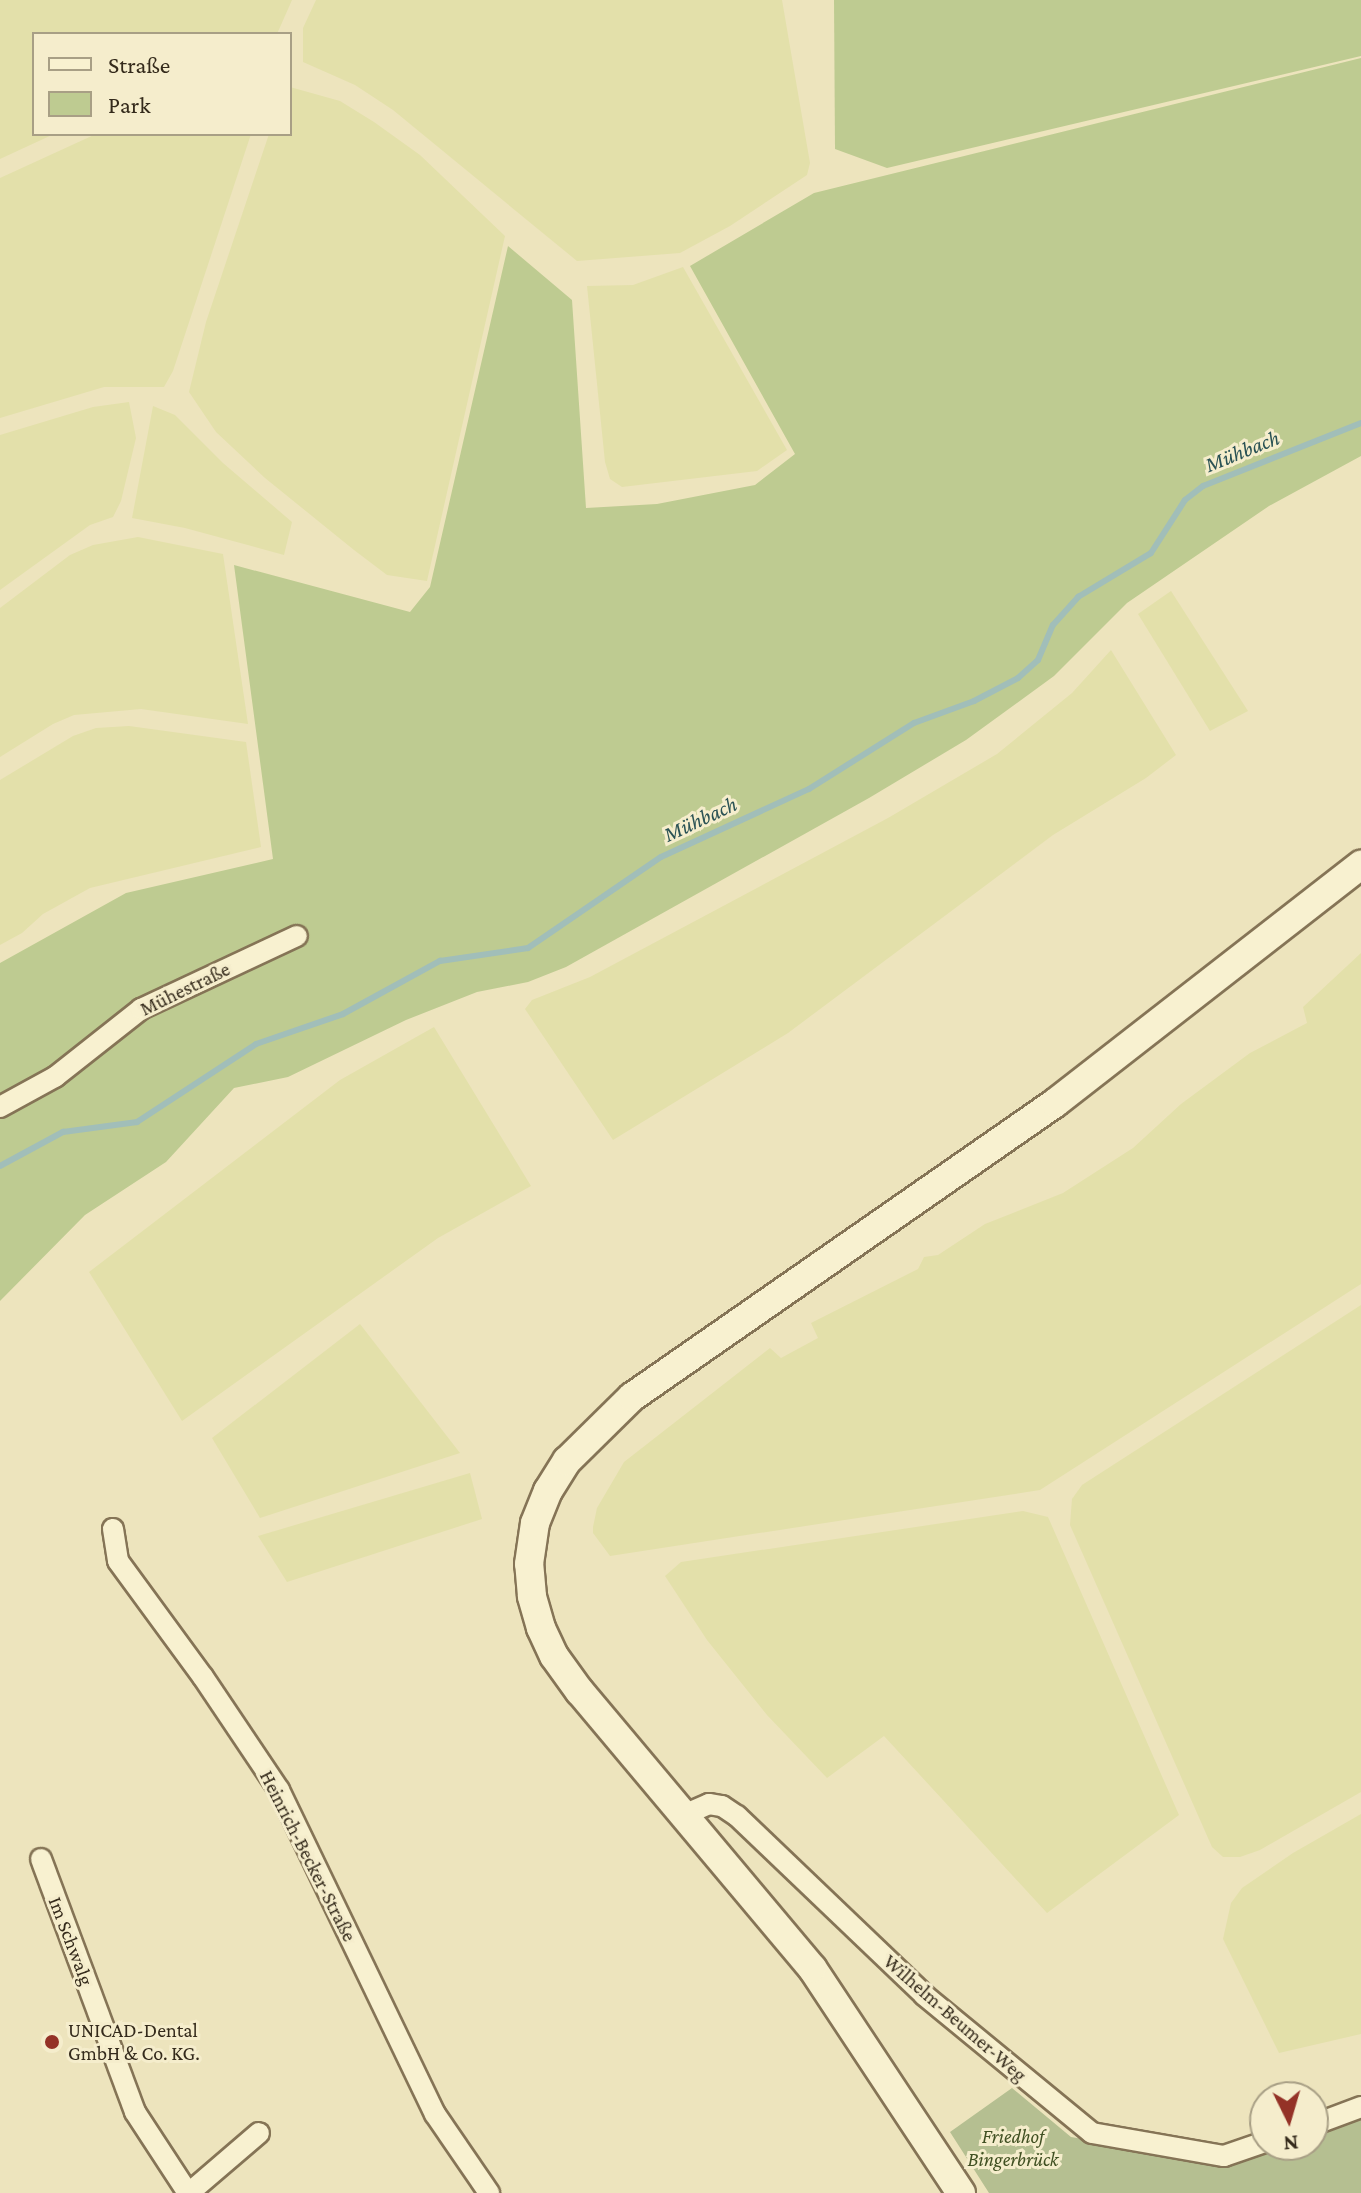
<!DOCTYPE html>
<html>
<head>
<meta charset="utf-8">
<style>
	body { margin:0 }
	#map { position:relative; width:1361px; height:2193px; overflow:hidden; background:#ede4bd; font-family:"Crimson Pro",serif }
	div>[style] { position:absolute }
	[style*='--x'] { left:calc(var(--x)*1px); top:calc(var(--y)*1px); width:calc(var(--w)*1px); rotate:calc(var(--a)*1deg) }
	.farmland>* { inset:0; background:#e3e0aa }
	.green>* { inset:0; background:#becb91 }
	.cemetery>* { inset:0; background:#b5bf91 }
	.stream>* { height:6px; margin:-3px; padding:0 3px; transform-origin:3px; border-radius:3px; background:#a1beb9 }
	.roads { filter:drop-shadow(2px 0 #857456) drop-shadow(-2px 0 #857456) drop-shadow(0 2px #857456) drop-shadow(0 -2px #857456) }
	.street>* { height:20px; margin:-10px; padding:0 10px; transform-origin:10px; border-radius:10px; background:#f8f1d0 }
	.secondary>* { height:28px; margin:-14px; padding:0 14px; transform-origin:14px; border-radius:14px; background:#f8f1d0 }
	.dots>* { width:22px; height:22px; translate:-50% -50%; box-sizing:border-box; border:4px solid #f5edcc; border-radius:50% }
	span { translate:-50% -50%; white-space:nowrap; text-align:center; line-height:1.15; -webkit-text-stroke:6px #f5edcc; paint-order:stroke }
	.street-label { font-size:20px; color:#342a1b }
	.poi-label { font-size:20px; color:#342a1b }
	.left { translate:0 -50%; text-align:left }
	.park-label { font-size:20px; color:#405022; font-style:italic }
	.water-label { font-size:22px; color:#2a5254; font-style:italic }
	.legend { position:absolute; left:32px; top:32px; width:260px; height:104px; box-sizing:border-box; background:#f5edcc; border:2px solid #a89f85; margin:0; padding:10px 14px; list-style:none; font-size:24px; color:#342a1b }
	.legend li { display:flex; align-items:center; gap:16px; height:40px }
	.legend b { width:40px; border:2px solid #a89f85 }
	.north { position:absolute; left:1249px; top:2081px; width:80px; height:80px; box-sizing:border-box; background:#f5edcc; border:2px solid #a89f85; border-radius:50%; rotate:175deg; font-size:22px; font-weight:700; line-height:32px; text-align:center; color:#342a1b }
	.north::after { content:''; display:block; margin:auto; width:28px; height:36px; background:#943227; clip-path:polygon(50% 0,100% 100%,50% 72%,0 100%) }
</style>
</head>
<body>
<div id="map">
	<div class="farmland">
		<div style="clip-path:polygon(0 0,292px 0,277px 34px,34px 34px,34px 134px,54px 134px,0 159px)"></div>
		<div style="clip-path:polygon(316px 0,782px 0,810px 163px,807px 175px,730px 226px,680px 253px,577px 261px,393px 110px,355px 85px,303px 62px,303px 28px)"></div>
		<div style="clip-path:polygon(290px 87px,340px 101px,374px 122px,420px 155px,505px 236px,427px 581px,387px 575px,354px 550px,265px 478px,216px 432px,189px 392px,206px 322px,269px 134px,290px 134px)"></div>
		<div style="clip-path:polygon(96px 134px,251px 134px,173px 371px,164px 387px,104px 387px,0 418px,0 178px)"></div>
		<div style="clip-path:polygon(683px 267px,787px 450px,757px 471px,622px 487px,610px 479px,605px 462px,587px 286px,633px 285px)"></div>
		<div style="clip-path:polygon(129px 402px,136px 438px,121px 501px,113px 517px,90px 525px,0 590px,0 435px,93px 407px)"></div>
		<div style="clip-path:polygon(153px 406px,175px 415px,223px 463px,292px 522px,284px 555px,185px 528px,132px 518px)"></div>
		<div style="clip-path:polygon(138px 537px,223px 554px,248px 724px,141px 709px,74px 715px,53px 724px,0 757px,0 608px,70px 555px,93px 545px)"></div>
		<div style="clip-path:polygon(1171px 591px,1248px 711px,1210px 731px,1138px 614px)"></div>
		<div style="clip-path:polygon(1111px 650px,1176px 755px,1146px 778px,1053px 835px,788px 1033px,613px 1140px,525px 1009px,532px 1000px,590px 977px,888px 818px,997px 754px,1072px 693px)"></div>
		<div style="clip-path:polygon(129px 726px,246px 742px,261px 847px,90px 888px,43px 914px,22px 933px,0 945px,0 780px,73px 736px,96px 728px)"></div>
		<div style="clip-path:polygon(1361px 953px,1361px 1284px,1040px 1490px,610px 1556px,593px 1533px,593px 1527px,597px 1508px,624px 1462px,770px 1348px,781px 1358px,818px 1338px,811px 1323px,918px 1269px,924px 1257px,938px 1255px,985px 1224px,1063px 1193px,1133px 1148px,1181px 1104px,1250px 1053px,1307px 1023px,1303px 1007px)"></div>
		<div style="clip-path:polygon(434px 1027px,531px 1186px,438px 1238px,182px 1421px,89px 1272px,340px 1080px)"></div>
		<div style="clip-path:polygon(1361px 1305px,1361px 1792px,1260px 1850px,1240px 1857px,1223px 1857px,1212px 1847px,1070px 1525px,1072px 1499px,1082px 1485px)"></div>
		<div style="clip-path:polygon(360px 1324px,460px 1453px,260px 1518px,212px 1438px)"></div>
		<div style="clip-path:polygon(470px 1473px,482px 1519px,287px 1582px,258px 1536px)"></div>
		<div style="clip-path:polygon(1023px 1511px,1048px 1517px,1179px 1815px,1047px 1913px,884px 1736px,827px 1778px,767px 1715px,707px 1640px,665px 1576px,681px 1562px)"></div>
		<div style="clip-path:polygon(1361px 1814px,1361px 2034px,1279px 2053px,1223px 1939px,1231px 1903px,1242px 1888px,1293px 1853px)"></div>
	</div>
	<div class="green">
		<div style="clip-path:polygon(834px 0,1361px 0,1361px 56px,887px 168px,835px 149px)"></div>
		<div style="clip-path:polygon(1361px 58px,1361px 456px,1269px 506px,1127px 603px,1054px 676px,966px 740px,869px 798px,566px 967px,528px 982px,477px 992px,406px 1020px,288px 1077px,234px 1088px,166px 1162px,85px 1215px,0 1301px,0 963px,126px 893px,273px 859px,234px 565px,410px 612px,430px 587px,508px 246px,572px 300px,586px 508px,657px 504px,755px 485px,795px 454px,690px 266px,814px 193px)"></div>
	</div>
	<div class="cemetery">
		<div style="clip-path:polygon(1012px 2088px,1071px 2137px,1232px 2164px,1281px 2145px,1313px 2145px,1313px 2132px,1361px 2114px,1361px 2193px,989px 2193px,950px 2132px)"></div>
	</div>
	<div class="stream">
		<div style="--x:0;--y:1166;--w:72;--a:-28.4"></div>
		<div style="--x:63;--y:1132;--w:75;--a:-7.7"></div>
		<div style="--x:137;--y:1122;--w:142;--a:-33.2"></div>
		<div style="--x:256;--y:1044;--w:92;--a:-19"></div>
		<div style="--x:343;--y:1014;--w:111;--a:-28.7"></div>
		<div style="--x:440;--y:961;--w:89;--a:-8.4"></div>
		<div style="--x:528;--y:948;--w:161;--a:-34.4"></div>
		<div style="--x:661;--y:857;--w:163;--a:-24.7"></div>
		<div style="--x:809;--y:789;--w:124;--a:-32.2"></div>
		<div style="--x:914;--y:723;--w:64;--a:-20.1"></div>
		<div style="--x:974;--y:701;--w:50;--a:-27.6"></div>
		<div style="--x:1018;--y:678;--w:27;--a:-42"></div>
		<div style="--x:1038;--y:660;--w:38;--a:-67"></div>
		<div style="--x:1053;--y:625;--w:38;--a:-48"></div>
		<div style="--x:1078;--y:597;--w:85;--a:-31.1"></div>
		<div style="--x:1151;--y:553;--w:63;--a:-57.3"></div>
		<div style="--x:1185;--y:500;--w:23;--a:-38"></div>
		<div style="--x:1203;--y:486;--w:170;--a:-21.7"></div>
	</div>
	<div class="roads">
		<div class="street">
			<div style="--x:0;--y:1107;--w:63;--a:-28.6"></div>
			<div style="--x:55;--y:1077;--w:110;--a:-38.3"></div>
			<div style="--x:141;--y:1009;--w:172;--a:-25.1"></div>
			<div style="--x:113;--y:1529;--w:32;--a:81"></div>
			<div style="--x:118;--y:1561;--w:144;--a:53.8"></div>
			<div style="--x:203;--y:1677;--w:136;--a:56.1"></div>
			<div style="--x:279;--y:1790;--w:360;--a:64.3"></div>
			<div style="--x:435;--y:2114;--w:96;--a:55.6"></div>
			<div style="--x:684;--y:1815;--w:27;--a:-24"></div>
			<div style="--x:709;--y:1804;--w:13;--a:9"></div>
			<div style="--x:722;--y:1806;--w:18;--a:34"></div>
			<div style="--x:737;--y:1816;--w:259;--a:43.7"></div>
			<div style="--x:924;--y:1995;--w:217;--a:39.4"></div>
			<div style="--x:1092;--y:2133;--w:134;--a:9.9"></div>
			<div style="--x:1224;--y:2156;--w:43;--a:-18.9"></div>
			<div style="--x:41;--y:1859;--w:270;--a:69.6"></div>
			<div style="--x:135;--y:2112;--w:97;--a:56.8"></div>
			<div style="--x:1313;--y:2125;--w:51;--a:-20.6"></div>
			<div style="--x:189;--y:2193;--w:92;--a:-40.6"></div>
		</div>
		<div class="secondary">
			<div style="--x:961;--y:2193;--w:270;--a:-123.5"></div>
			<div style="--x:812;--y:1968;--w:361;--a:-130"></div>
			<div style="--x:580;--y:1692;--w:44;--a:-125.8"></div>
			<div style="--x:554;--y:1656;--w:31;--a:-115"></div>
			<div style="--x:541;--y:1628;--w:33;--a:-106"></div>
			<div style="--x:532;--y:1596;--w:32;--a:-95"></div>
			<div style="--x:529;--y:1564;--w:41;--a:-81.7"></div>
			<div style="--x:535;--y:1523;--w:35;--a:-68"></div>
			<div style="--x:548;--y:1491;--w:36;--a:-58"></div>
			<div style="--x:567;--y:1461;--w:91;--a:-44.6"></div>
			<div style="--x:632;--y:1397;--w:515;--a:-34.8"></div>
			<div style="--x:1055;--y:1103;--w:388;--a:-37.9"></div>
		</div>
	</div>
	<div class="dots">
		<div style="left:52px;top:2042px;background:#943227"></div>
	</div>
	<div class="street-label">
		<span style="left:185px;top:989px;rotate:-26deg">Mühestraße</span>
		<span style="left:308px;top:1856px;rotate:63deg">Heinrich-Becker-Straße</span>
		<span style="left:71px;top:1941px;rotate:69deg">Im Schwalg</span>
		<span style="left:955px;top:2018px;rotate:41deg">Wilhelm-Beumer-Weg</span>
	</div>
	<div class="poi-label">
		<span class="left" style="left:68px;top:2042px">UNICAD-Dental<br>GmbH &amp; Co. KG.</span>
	</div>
	<div class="park-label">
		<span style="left:1013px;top:2148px">Friedhof<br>Bingerbrück</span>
	</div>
	<div class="water-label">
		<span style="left:1242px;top:451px;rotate:-22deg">Mühbach</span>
		<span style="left:700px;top:819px;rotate:-25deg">Mühbach</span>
	</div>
	<ul class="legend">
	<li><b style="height:10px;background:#f8f1d0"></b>Straße</li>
	<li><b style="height:22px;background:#becb91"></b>Park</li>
	</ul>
	<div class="north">N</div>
</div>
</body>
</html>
